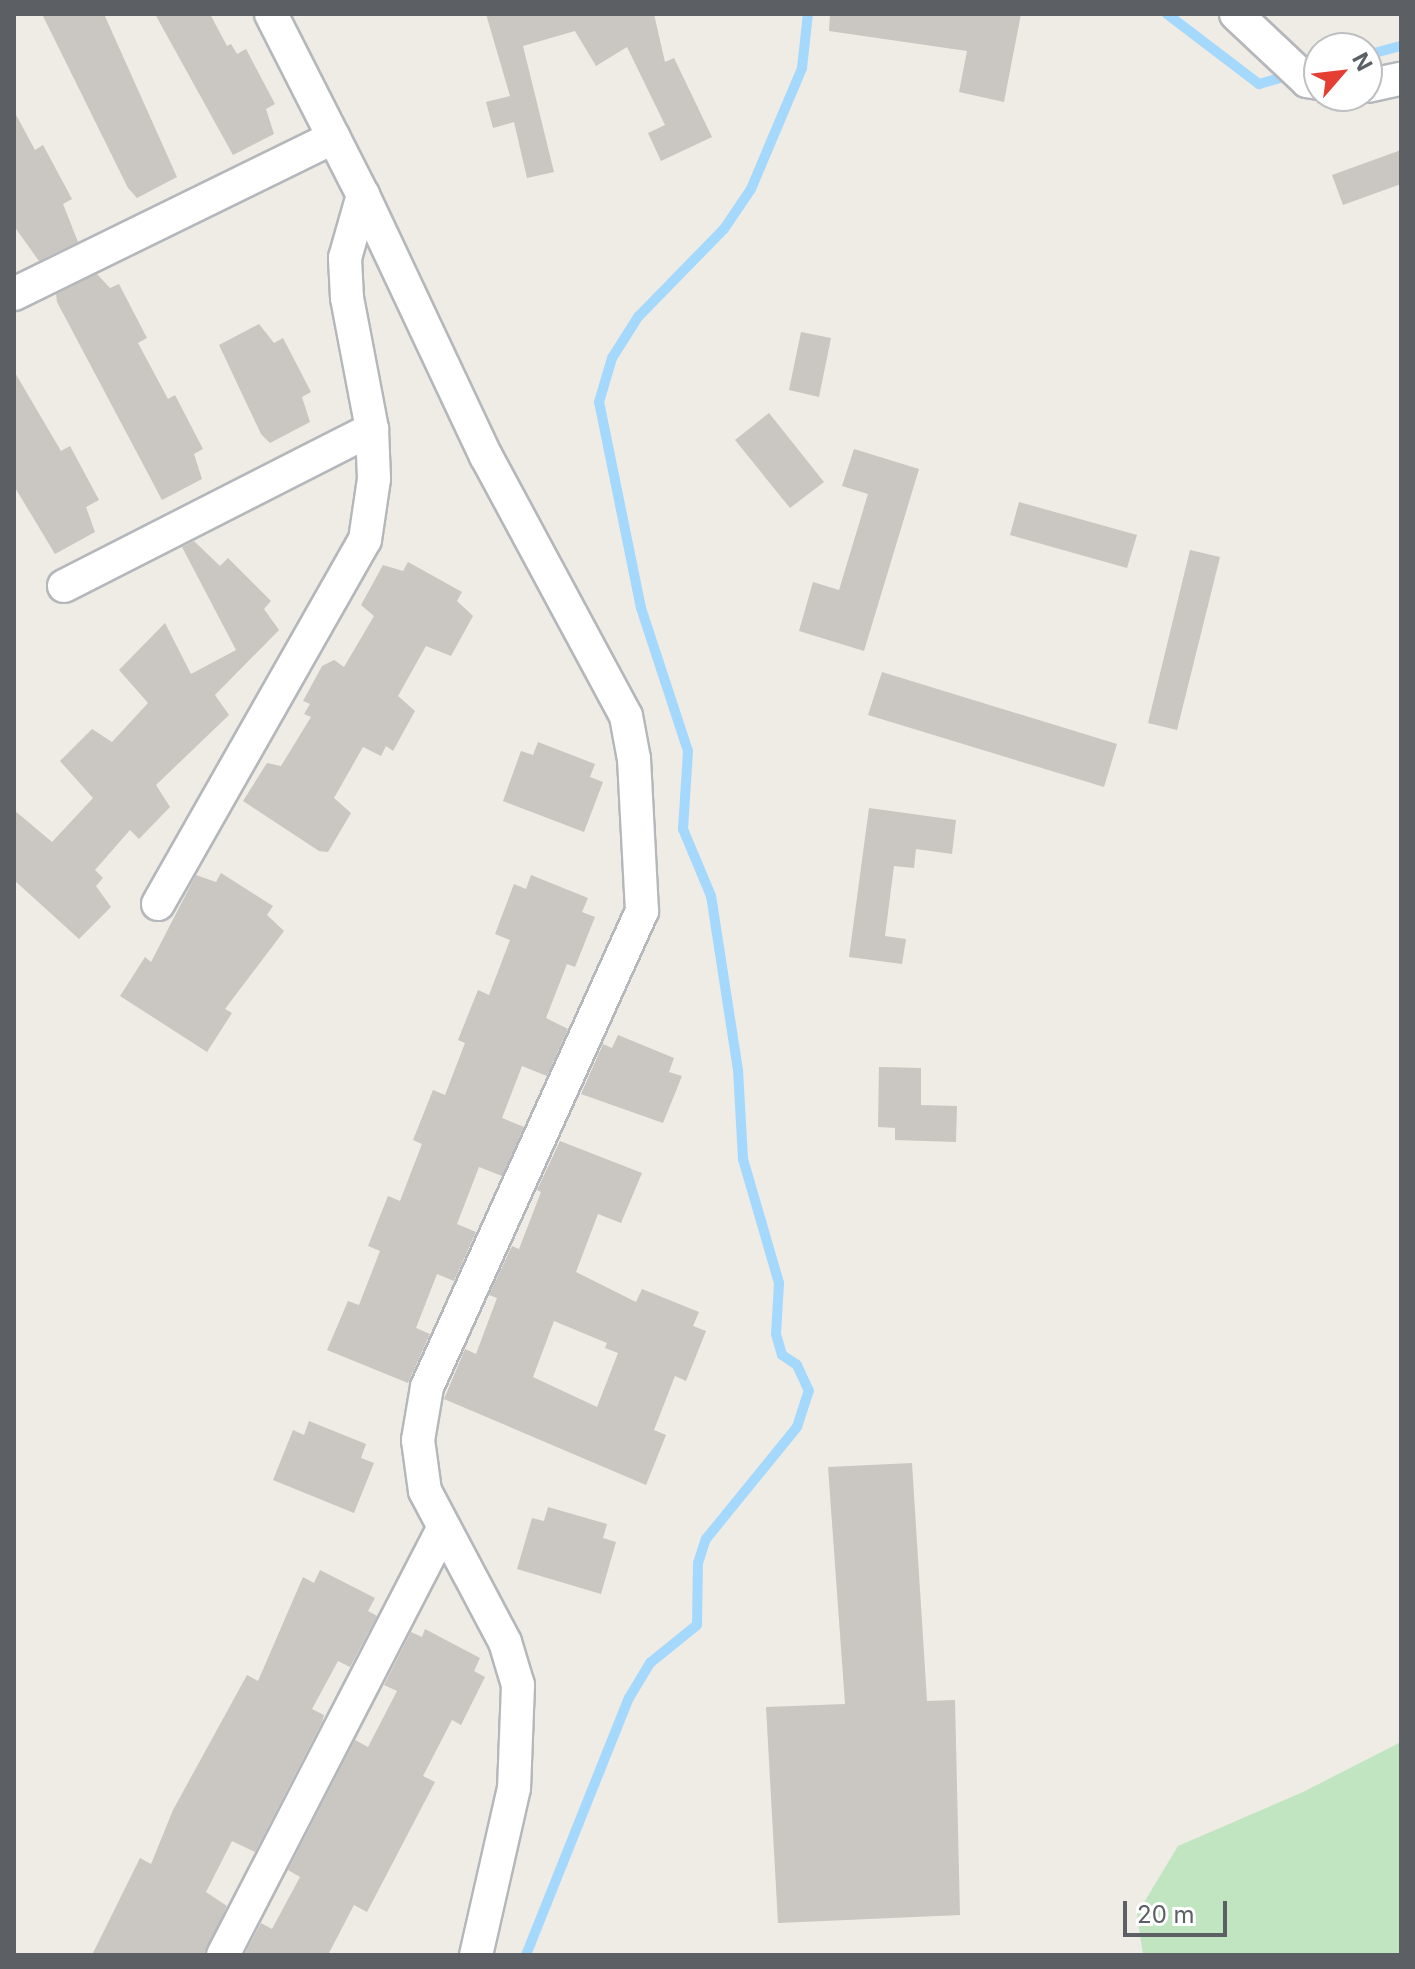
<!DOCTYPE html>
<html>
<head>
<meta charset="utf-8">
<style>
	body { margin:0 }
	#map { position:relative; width:1415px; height:1969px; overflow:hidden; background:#eeece4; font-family:Inter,sans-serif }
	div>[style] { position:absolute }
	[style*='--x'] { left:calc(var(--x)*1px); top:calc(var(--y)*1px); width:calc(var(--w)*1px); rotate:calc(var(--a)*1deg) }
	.green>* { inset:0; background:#c1e5c1 }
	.stream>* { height:10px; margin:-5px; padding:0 5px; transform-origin:5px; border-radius:5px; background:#a5d8fd }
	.building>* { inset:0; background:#cac6c1 }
	.roads { filter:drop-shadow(2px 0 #b4b7bb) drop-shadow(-2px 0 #b4b7bb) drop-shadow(0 2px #b4b7bb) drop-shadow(0 -2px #b4b7bb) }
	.minor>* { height:32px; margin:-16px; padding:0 16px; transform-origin:16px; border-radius:16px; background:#fff }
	span { translate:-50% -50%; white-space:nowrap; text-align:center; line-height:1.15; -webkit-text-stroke:6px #fff; paint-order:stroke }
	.frame { position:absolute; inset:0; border:16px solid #5c6064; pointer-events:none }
	.north { position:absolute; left:1303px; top:32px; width:80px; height:80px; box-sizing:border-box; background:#fff; border:2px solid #bebfc1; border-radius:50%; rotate:62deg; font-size:22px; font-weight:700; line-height:32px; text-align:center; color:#5c6064 }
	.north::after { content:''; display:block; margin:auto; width:28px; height:36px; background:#e53e33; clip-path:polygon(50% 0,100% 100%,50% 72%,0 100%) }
	.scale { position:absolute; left:1123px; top:1901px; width:104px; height:36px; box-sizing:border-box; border:4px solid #5c6064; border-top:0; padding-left:10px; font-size:24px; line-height:28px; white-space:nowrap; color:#5c6064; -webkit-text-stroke:6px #fff; paint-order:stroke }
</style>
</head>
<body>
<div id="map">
	<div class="green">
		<div style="clip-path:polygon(1401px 1742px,1401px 1955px,1143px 1955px,1137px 1914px,1178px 1846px,1303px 1792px)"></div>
	</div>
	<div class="stream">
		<div style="--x:1167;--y:14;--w:116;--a:37.3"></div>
		<div style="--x:1259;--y:84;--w:32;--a:-16"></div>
		<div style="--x:1367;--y:55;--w:35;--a:-15"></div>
		<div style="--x:526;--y:1955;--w:277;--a:-68.2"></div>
		<div style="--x:629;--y:1698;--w:41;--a:-59"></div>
		<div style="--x:650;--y:1663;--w:60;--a:-39"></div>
		<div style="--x:697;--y:1625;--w:62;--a:-89.1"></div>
		<div style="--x:698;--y:1563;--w:25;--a:-72"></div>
		<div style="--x:706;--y:1539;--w:144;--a:-50.9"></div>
		<div style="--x:797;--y:1427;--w:38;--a:-72"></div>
		<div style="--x:809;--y:1391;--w:29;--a:-115"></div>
		<div style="--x:797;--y:1365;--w:18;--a:-146"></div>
		<div style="--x:782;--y:1355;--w:22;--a:-106"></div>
		<div style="--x:776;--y:1334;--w:51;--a:-86.6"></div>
		<div style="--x:779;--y:1283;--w:129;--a:-106.2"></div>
		<div style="--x:743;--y:1159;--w:89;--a:-93.2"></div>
		<div style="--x:738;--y:1070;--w:176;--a:-98.8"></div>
		<div style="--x:711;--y:896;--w:73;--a:-112.7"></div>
		<div style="--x:683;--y:829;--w:78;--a:-86.3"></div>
		<div style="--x:688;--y:751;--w:151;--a:-108.2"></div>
		<div style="--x:641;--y:608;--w:210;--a:-101.5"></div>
		<div style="--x:599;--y:402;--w:46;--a:-73.5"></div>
		<div style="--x:612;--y:358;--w:49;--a:-57.6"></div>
		<div style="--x:638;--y:317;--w:123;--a:-45.7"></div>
		<div style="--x:724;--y:229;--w:48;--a:-56"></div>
		<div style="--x:751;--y:189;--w:131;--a:-67.1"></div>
		<div style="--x:802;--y:68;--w:54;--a:-83.7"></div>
	</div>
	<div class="building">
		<div style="clip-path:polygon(42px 14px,104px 14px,177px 177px,137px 198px,128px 188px)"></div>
		<div style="clip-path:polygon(155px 14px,210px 14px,227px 46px,231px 44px,237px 54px,246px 49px,275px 104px,266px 109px,274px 134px,233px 155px)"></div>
		<div style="clip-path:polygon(486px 14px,654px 14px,665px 62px,674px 58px,712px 137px,661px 161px,648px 133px,665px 125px,627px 47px,596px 66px,575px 31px,523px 46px,554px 172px,527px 178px,514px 122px,493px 128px,486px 102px,510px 96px)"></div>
		<div style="clip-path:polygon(830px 14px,1021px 14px,1004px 102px,959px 92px,967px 51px,829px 31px)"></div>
		<div style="clip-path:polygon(14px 111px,35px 150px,43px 145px,72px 199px,63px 204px,78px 242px,39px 261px,14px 226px)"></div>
		<div style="clip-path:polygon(1401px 150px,1401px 184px,1343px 205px,1332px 175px)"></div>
		<div style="clip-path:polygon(97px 274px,110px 288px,119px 284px,147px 338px,138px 343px,168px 399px,175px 395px,203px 449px,194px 454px,202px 479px,162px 500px,57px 302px,56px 294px)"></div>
		<div style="clip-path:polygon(259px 324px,274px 343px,283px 338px,311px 392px,302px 397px,310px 422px,270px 443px,261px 434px,219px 345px)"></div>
		<div style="clip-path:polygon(801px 332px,831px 338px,819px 397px,789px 390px)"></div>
		<div style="clip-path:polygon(14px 371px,61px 451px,70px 446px,99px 500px,86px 507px,95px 532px,55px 554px,14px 486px)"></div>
		<div style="clip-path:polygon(769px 413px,824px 482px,790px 508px,735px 440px)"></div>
		<div style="clip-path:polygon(854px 449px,919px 469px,864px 651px,799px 631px,813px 582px,839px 590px,868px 494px,842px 486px)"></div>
		<div style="clip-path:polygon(1019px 502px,1137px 535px,1127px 568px,1010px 535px)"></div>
		<div style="clip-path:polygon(194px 541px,220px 566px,228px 558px,271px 601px,264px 609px,279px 630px,215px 695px,229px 715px,156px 785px,170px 807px,139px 839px,130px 830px,95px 870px,103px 878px,96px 886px,111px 907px,79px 939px,14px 880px,14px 810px,52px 842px,93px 798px,60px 761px,92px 729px,112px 742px,148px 703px,119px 670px,165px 623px,191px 674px,236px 650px,182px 547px)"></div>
		<div style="clip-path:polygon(1190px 550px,1220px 557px,1177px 730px,1148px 723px)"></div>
		<div style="clip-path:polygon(408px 562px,462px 592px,457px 601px,473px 616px,451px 656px,426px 646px,398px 696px,415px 711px,393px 751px,386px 746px,381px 756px,363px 747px,334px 798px,351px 813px,328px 852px,319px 851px,243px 801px,267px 763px,281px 766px,311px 717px,304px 714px,310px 704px,303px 701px,322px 666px,334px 660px,344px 667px,374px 616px,361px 605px,383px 565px,403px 571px)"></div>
		<div style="clip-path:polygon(882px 672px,1117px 744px,1104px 787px,868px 715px)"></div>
		<div style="clip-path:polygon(538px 742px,595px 764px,590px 777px,603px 782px,584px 832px,503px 801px,521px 751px,533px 755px)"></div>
		<div style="clip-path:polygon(869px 808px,956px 820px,952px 854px,916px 849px,914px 868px,894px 866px,885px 936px,906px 939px,902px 964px,849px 957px)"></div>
		<div style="clip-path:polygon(221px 873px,273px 906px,267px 915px,284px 931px,225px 1009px,232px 1013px,207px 1052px,120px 996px,145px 957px,151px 962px,196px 875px,216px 882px)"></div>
		<div style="clip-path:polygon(531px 875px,588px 898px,582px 912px,595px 917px,575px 967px,567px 964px,546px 1018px,568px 1029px,547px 1076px,522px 1066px,502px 1118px,524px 1127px,502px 1176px,479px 1167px,457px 1224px,476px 1232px,454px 1281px,437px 1274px,416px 1328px,430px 1334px,408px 1383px,327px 1350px,348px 1301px,359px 1305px,380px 1251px,368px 1246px,388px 1196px,400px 1201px,422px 1144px,413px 1140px,433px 1090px,445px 1095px,465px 1043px,458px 1040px,478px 990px,489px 995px,510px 940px,495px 934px,514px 884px,526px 889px)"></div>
		<div style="clip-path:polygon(618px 1035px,674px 1058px,669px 1072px,682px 1076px,663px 1123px,581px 1094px,603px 1044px,612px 1048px)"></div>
		<div style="clip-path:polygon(879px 1067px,921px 1068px,921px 1105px,957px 1106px,956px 1142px,895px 1140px,895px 1128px,878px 1127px)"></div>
		<div style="clip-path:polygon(evenodd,560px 1141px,642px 1173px,621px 1223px,598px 1214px,576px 1272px,636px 1302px,642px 1289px,699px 1312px,693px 1326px,706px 1331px,686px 1381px,675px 1376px,654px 1430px,666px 1435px,646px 1485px,444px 1399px,465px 1349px,476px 1354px,497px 1298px,489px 1295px,512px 1246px,519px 1249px,541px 1192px,537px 1190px,560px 1141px,554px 1321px,607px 1343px,605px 1348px,618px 1353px,597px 1407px,533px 1377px,554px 1321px)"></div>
		<div style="clip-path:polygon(309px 1421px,366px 1444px,361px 1458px,374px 1463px,354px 1513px,273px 1480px,293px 1430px,304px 1435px)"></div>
		<div style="clip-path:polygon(912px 1463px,927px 1701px,955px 1700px,960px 1915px,778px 1923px,766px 1707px,845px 1704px,828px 1467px)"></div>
		<div style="clip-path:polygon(548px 1507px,607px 1524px,603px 1538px,616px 1542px,601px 1594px,517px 1569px,532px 1518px,544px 1521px)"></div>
		<div style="clip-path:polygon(320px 1570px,375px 1598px,368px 1611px,377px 1616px,350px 1667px,338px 1661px,312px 1709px,324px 1715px,322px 1722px,255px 1852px,232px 1841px,206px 1892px,227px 1906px,204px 1955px,92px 1955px,140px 1858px,151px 1864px,173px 1810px,247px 1675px,258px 1681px,303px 1577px,314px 1583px)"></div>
		<div style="clip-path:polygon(425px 1629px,480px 1658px,474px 1671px,485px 1677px,461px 1725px,452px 1720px,423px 1776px,435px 1782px,367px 1912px,354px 1905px,328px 1955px,244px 1955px,261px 1923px,272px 1929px,300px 1877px,288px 1870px,355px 1740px,368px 1747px,397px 1691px,384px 1685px,411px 1632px,422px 1637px)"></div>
	</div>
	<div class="roads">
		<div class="minor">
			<div style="--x:271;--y:14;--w:203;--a:63.1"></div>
			<div style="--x:363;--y:195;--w:289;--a:64.8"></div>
			<div style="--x:486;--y:456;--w:295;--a:61.7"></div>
			<div style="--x:626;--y:716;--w:44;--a:79.5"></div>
			<div style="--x:634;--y:759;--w:152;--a:87"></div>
			<div style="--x:642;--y:911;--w:522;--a:114.31"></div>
			<div style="--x:427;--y:1387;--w:54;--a:99.6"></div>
			<div style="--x:418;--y:1440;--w:51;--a:82.2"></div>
			<div style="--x:425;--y:1491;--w:171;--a:62.1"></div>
			<div style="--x:505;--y:1642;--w:45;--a:73.2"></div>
			<div style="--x:518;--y:1685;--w:103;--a:92.2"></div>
			<div style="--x:514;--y:1788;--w:171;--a:102.8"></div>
			<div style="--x:1236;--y:14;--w:98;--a:43.3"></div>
			<div style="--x:1307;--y:81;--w:12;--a:9"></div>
			<div style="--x:1367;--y:86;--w:35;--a:-12"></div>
			<div style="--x:14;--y:294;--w:356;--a:-26.1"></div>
			<div style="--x:64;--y:586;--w:346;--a:-27"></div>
			<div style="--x:158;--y:904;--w:419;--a:-60.4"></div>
			<div style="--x:365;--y:540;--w:62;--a:-81.6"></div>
			<div style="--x:374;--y:479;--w:50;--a:-92.3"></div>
			<div style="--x:372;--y:429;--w:133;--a:-100.8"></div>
			<div style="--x:347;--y:298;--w:40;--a:-92.9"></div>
			<div style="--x:345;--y:258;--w:66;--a:-74.1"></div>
			<div style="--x:223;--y:1955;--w:479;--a:-62.7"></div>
		</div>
	</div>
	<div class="frame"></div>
	<div class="north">N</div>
	<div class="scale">20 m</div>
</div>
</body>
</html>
